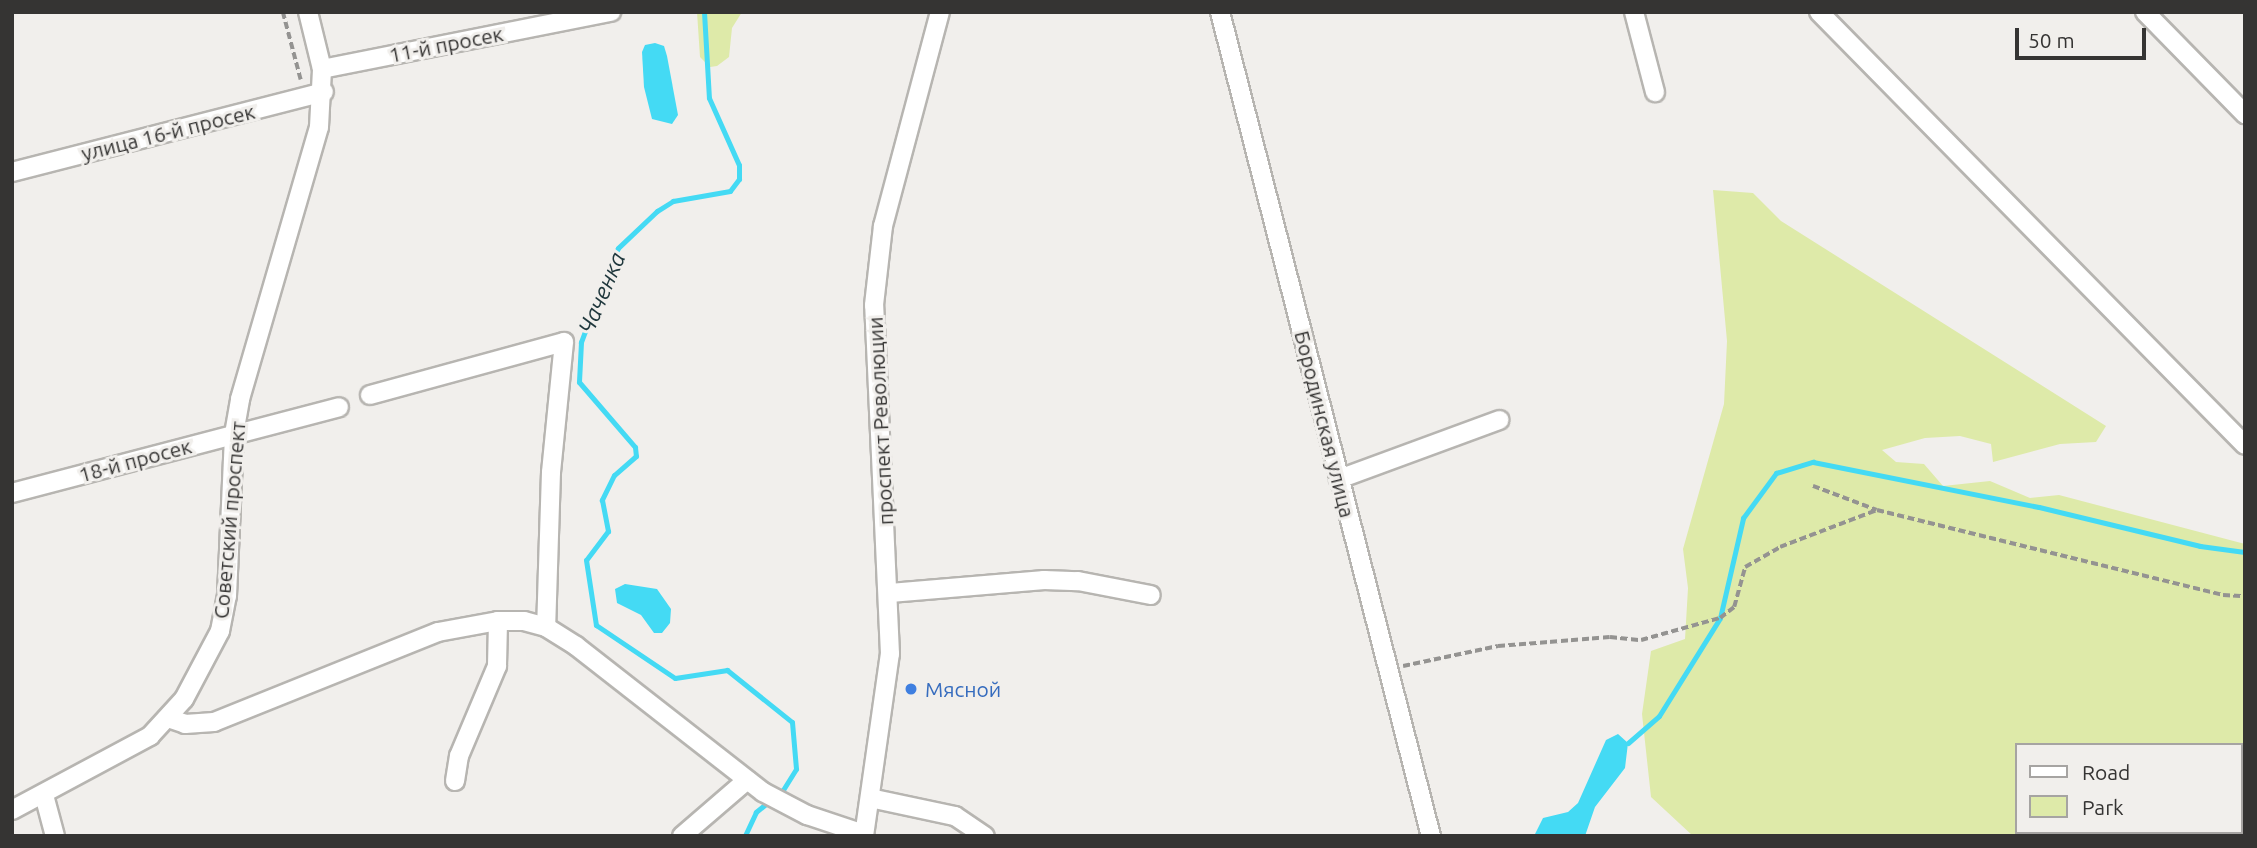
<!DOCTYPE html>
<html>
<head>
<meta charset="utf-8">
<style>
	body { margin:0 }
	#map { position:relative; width:2257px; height:848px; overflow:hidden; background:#f1efec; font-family:Ubuntu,sans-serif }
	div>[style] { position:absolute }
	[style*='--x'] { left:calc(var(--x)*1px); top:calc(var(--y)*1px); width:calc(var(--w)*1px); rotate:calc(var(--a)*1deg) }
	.green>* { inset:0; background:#deeaa9 }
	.water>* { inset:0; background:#44daf4 }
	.stream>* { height:5px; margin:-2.5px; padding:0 2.5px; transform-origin:2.5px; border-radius:2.5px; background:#44daf4 }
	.path>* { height:3.5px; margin-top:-1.75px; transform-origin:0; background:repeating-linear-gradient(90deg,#949391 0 7px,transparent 0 10.5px) }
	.roads { filter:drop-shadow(2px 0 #b7b5b1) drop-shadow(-2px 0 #b7b5b1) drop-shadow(0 2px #b7b5b1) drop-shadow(0 -2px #b7b5b1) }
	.minor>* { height:18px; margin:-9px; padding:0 9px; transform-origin:9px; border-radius:9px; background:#fff }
	.dots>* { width:19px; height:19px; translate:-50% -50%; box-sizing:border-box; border:4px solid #f1efec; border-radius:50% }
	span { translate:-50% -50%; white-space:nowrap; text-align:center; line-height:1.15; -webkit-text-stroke:6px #f1efec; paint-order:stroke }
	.street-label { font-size:21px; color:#353433 }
	.shop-label { font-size:21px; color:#366cbe }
	.left { translate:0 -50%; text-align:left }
	.water-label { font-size:23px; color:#1f373c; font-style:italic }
	.frame { position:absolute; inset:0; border:14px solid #353433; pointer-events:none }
	.legend { position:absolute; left:2015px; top:743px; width:228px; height:91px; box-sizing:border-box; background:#f1efec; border:2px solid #a6a4a2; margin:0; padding:9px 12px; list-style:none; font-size:21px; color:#353433 }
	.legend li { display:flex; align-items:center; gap:14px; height:35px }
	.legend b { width:35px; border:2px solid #a6a4a2 }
	.scale { position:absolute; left:2015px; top:28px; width:131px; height:32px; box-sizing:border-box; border:4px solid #353433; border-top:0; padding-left:9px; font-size:21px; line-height:24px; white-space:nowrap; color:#353433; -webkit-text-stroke:5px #f1efec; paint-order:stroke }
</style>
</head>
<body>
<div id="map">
	<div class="green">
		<div style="clip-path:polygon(697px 12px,742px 12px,732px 28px,729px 57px,717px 66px,710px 67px,700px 57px)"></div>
		<div style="clip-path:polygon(evenodd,1713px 190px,1753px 193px,1781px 221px,2106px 426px,2096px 442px,2060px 444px,1993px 462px,1991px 444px,1960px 436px,1925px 438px,1882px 450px,1896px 462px,1924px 464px,1943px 486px,1990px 481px,2030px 498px,2059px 495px,2245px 544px,2245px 836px,1693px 836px,1651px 797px,1642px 714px,1651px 651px,1685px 639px,1688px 588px,1683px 549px,1724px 404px,1727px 341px,1713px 190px,2017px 745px,2241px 745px,2241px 832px,2017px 832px,2017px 745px)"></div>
	</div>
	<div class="water">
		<div style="clip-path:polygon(655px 43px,664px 46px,667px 56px,678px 115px,672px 124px,652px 119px,644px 87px,642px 52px,645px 45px)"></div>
		<div style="clip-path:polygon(625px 584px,657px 589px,671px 609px,670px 623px,662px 633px,654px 633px,641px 615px,617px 603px,615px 589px)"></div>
		<div style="clip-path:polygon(1618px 734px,1628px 743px,1625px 768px,1595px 807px,1585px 836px,1534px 836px,1543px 818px,1568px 812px,1578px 803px,1606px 740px)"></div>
	</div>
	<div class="stream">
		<div style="--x:704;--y:12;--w:86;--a:86.7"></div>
		<div style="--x:709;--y:98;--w:73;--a:65.9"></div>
		<div style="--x:739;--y:165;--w:14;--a:90"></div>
		<div style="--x:739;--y:179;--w:15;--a:127"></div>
		<div style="--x:730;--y:191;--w:58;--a:170"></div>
		<div style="--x:673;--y:201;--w:19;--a:148"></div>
		<div style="--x:657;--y:211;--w:54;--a:136.5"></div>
		<div style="--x:618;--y:248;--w:26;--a:115"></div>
		<div style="--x:607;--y:272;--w:75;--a:110.4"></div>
		<div style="--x:581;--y:342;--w:40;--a:92.9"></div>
		<div style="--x:579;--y:382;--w:86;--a:49.3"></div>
		<div style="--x:635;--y:447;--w:9;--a:84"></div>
		<div style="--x:636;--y:456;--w:29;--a:139"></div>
		<div style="--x:614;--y:475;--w:28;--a:116"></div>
		<div style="--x:602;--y:500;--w:32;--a:79"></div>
		<div style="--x:608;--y:531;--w:36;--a:127"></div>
		<div style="--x:586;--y:560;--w:66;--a:81.3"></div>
		<div style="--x:596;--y:625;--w:95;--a:33.9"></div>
		<div style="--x:675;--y:678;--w:53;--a:-8.7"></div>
		<div style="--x:727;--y:670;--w:83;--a:38.7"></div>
		<div style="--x:792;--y:722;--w:47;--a:85.1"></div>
		<div style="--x:796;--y:769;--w:25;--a:122"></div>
		<div style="--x:783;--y:790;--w:35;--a:141"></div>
		<div style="--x:756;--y:812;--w:26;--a:115"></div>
		<div style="--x:1628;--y:743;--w:41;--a:-41.1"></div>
		<div style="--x:1659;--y:716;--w:115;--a:-58.1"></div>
		<div style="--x:1720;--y:618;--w:103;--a:-77"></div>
		<div style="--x:1743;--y:518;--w:56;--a:-53.7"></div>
		<div style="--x:1776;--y:473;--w:39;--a:-17"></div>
		<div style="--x:1813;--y:462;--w:230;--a:11.3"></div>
		<div style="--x:2039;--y:507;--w:166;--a:13.6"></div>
		<div style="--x:2200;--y:546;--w:45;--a:7.6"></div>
	</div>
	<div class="path">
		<div style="--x:283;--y:12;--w:70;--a:75.2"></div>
		<div style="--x:1813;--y:486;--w:68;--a:20.6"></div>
		<div style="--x:1877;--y:510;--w:356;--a:13.8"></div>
		<div style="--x:2223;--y:595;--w:22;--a:3"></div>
		<div style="--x:1403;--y:666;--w:97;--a:-11.9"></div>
		<div style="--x:1498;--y:646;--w:112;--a:-4.6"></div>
		<div style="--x:1610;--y:637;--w:31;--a:6"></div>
		<div style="--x:1641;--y:640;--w:82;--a:-15.6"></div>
		<div style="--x:1720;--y:618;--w:18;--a:-38"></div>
		<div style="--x:1734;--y:607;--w:41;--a:-74.6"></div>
		<div style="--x:1745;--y:567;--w:40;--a:-29.7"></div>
		<div style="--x:1780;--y:547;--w:104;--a:-20.9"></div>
	</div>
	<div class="roads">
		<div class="minor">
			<div style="--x:1220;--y:12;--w:851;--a:75.64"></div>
			<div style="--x:1634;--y:12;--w:83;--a:75.3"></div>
			<div style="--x:1819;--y:12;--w:607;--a:45.47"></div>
			<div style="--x:2145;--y:12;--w:143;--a:45.6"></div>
			<div style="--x:322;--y:69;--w:295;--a:-11.2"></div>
			<div style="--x:12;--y:172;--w:322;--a:-14.4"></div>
			<div style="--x:370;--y:395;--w:201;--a:-15.3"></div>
			<div style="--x:564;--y:342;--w:131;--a:95.7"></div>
			<div style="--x:551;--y:472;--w:155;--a:91.8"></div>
			<div style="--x:1339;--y:479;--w:171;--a:-20.2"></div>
			<div style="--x:12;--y:493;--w:338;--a:-14.7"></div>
			<div style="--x:890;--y:593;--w:155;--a:-4.8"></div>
			<div style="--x:1044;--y:580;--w:34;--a:2"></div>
			<div style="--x:1078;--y:581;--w:74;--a:10.9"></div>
			<div style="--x:168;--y:718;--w:18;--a:19"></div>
			<div style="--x:185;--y:724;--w:29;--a:-4"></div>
			<div style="--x:214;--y:722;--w:241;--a:-21.9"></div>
			<div style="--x:438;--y:632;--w:61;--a:-10.4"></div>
			<div style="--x:498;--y:621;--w:26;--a:0"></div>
			<div style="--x:524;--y:621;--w:23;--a:15"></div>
			<div style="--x:546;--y:627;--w:36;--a:32"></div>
			<div style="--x:576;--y:646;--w:237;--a:38"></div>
			<div style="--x:763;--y:792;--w:50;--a:27.6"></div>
			<div style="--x:807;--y:815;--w:60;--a:18.4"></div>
			<div style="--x:455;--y:781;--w:25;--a:-81"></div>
			<div style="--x:459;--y:756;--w:98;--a:-67.1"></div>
			<div style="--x:497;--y:666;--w:45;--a:-88.7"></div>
			<div style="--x:44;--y:795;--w:42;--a:75"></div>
			<div style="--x:870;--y:798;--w:87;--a:12"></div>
			<div style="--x:955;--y:816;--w:36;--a:34"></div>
			<div style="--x:12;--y:810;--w:157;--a:-28.2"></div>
			<div style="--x:150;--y:736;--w:50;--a:-47.4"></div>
			<div style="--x:184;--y:699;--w:77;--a:-62.1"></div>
			<div style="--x:220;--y:631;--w:36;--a:-79"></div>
			<div style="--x:227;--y:596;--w:162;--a:-87.5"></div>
			<div style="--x:234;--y:434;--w:36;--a:-80"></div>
			<div style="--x:240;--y:399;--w:283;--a:-73.8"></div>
			<div style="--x:319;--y:127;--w:58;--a:-87"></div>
			<div style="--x:322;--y:69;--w:59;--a:-103.8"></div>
			<div style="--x:682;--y:836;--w:86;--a:-40.7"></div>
			<div style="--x:864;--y:836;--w:184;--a:-81.9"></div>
			<div style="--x:890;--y:654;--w:349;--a:-92.6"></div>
			<div style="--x:874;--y:305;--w:80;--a:-83.5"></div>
			<div style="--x:883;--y:226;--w:221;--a:-75.1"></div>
		</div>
	</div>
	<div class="dots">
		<div style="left:911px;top:689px;background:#3f7fe0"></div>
	</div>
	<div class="street-label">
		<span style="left:446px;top:44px;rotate:-11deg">11-й просек</span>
		<span style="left:168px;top:132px;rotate:-14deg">улица 16-й просек</span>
		<span style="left:880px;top:421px;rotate:-93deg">проспект Революции</span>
		<span style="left:1325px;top:424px;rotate:76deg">Бородинская улица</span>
		<span style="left:135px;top:460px;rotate:-15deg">18-й просек</span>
		<span style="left:229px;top:520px;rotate:-85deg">Советский проспект</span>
	</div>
	<div class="shop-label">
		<span class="left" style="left:925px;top:689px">Мясной</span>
	</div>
	<div class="water-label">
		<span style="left:602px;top:293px;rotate:-67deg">Чаченка</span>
	</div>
	<div class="frame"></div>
	<ul class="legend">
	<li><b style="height:9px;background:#fff"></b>Road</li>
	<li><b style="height:19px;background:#deeaa9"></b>Park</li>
	</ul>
	<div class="scale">50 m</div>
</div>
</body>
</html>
